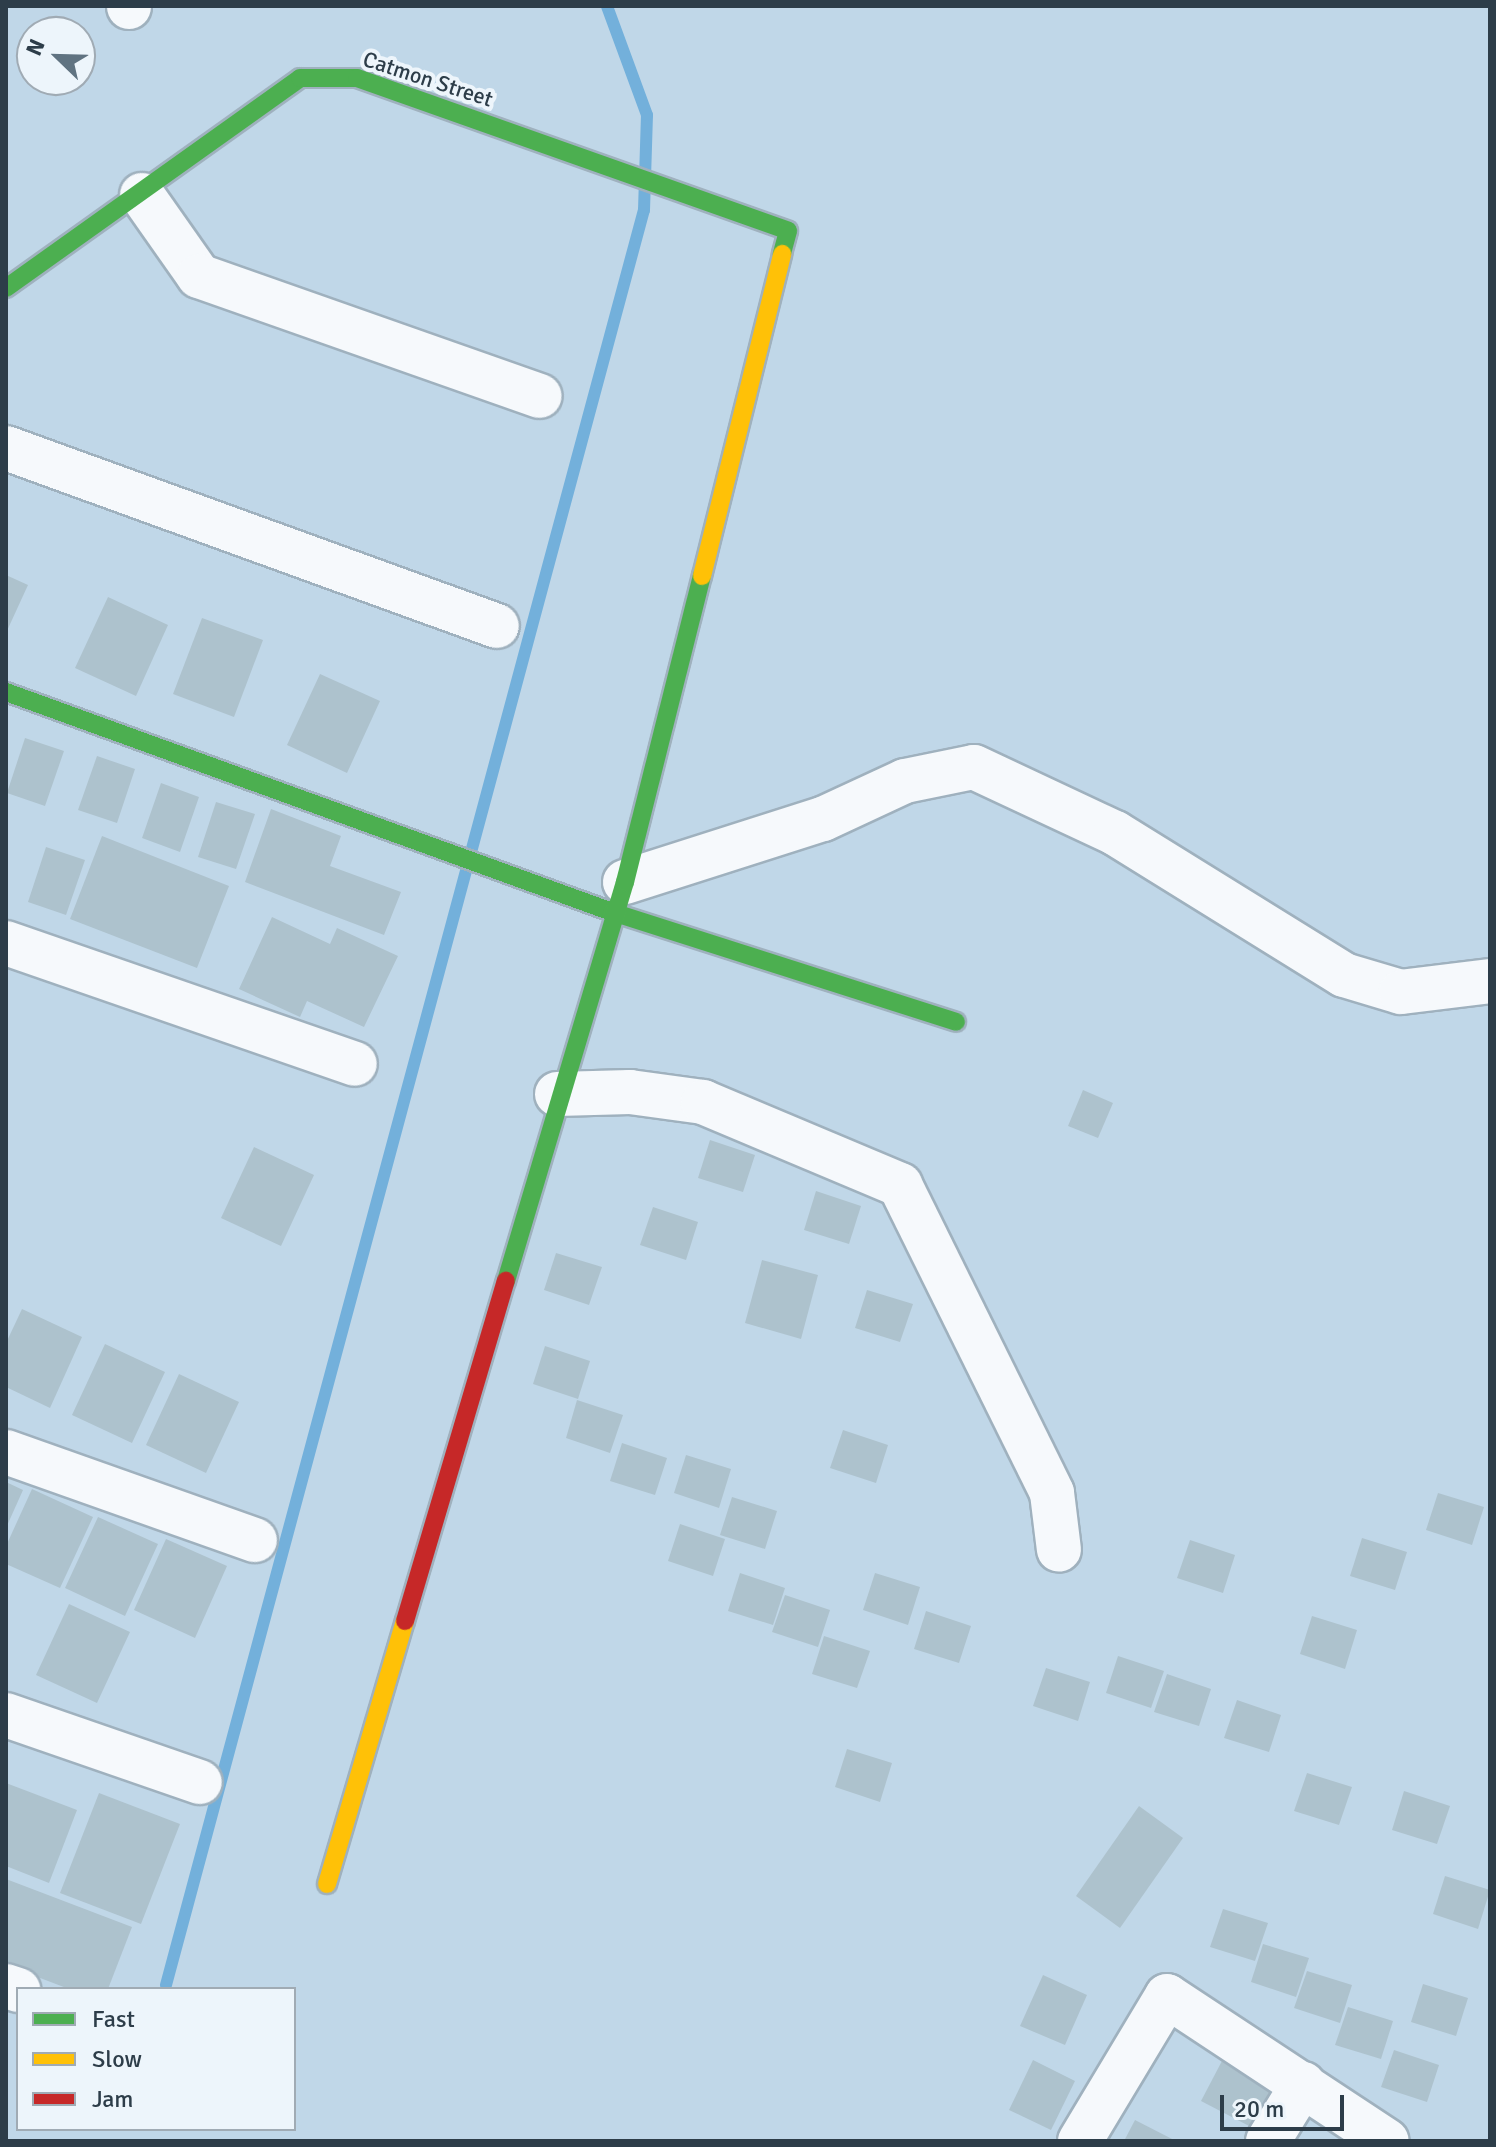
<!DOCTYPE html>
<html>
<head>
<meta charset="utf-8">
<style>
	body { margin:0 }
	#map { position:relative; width:1496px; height:2147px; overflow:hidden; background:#c0d7e8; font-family:Signika,sans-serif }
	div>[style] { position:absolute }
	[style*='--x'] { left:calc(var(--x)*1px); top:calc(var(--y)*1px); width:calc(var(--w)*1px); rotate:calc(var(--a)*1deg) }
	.stream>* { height:12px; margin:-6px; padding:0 6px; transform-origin:6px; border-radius:6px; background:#73b0db }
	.building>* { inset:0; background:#adc2cd }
	.roads { filter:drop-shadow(2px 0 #9fb1be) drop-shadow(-2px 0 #9fb1be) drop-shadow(0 2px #9fb1be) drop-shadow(0 -2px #9fb1be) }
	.street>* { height:44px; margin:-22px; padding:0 22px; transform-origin:22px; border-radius:22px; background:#f6f9fc }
	.fast>* { height:18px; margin:-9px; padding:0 9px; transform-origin:9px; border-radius:9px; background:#4caf50 }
	.slow>* { height:18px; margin:-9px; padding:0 9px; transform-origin:9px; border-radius:9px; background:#ffc107 }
	.jam>* { height:18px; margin:-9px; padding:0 9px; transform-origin:9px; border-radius:9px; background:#c62828 }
	span { translate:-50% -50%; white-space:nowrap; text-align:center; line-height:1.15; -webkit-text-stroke:8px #edf5fb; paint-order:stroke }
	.street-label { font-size:22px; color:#2d3d49 }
	.frame { position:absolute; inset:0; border:8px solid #2d3d49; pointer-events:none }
	.legend { position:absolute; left:16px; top:1987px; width:280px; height:144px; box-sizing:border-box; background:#edf5fb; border:2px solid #a0abb4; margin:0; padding:10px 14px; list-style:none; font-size:24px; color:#2d3d49 }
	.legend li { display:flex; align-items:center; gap:16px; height:40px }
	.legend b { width:40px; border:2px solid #a0abb4 }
	.north { position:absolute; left:16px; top:16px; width:80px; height:80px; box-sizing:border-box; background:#edf5fb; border:2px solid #a0abb4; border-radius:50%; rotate:293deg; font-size:22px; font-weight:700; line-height:32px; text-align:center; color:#2d3d49 }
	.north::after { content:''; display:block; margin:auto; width:28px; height:36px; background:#607381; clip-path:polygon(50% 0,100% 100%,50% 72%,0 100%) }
	.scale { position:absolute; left:1220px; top:2095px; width:124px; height:36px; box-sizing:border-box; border:4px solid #2d3d49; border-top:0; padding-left:10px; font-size:24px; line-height:28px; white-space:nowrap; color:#2d3d49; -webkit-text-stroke:6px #edf5fb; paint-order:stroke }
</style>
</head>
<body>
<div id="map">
	<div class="stream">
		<div style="--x:166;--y:1985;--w:1838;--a:-74.93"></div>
		<div style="--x:644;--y:210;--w:95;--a:-88.2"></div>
		<div style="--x:647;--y:115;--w:116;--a:-110.2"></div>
	</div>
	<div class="building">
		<div style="clip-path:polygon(6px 575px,28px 585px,6px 633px)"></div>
		<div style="clip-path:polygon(108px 597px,168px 625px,136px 696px,75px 668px)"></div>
		<div style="clip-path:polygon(202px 618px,263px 640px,234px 717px,173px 694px)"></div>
		<div style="clip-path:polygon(320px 674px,380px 701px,347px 773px,287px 745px)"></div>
		<div style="clip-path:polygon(25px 738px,64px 751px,45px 806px,7px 793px)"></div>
		<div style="clip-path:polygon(97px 756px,135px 769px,117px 823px,78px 810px)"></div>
		<div style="clip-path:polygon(161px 783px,199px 797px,180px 852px,142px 838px)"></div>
		<div style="clip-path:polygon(216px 802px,255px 814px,236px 869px,198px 857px)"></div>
		<div style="clip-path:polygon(271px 809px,341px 836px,330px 866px,401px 892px,384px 935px,245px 882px)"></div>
		<div style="clip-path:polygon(102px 836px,229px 886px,197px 968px,70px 919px)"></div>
		<div style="clip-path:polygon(46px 847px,85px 860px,66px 915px,28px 902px)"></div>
		<div style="clip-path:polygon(272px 917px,330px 944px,337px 928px,398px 956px,364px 1027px,307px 1001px,300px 1017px,239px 989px)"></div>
		<div style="clip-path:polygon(1083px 1090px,1113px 1103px,1098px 1138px,1068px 1126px)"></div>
		<div style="clip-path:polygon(710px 1140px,755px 1155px,743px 1192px,698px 1178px)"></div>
		<div style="clip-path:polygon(254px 1147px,314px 1175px,281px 1246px,221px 1218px)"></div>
		<div style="clip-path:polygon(816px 1191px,861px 1206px,849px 1244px,804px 1230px)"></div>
		<div style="clip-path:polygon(653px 1207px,698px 1222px,686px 1260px,640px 1245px)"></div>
		<div style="clip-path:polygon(556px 1253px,602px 1267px,589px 1305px,544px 1290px)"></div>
		<div style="clip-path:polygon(762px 1260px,818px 1275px,801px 1339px,745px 1323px)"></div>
		<div style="clip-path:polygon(867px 1290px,913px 1304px,900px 1342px,855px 1328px)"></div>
		<div style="clip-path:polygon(22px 1309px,82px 1337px,50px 1408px,6px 1387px,6px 1343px)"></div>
		<div style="clip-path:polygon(105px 1344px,165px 1372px,132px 1443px,72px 1415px)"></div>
		<div style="clip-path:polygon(545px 1346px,590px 1361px,578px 1399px,533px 1384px)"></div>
		<div style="clip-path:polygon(179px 1374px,239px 1402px,206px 1473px,146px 1445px)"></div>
		<div style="clip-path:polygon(577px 1400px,623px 1415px,610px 1453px,566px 1438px)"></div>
		<div style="clip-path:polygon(843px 1430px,888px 1445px,876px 1483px,830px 1468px)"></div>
		<div style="clip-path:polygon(622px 1443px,667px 1458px,655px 1495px,610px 1481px)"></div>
		<div style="clip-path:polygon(686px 1455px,731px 1469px,719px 1508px,674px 1493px)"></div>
		<div style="clip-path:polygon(6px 1482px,23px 1490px,6px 1528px)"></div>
		<div style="clip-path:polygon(32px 1489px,93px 1517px,60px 1588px,6px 1564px,6px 1546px)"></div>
		<div style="clip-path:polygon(1438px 1493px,1484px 1507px,1472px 1545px,1426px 1530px)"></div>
		<div style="clip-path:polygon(732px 1497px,777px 1511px,765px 1549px,720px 1535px)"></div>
		<div style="clip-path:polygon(98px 1517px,158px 1544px,125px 1616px,65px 1588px)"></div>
		<div style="clip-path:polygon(680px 1524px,725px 1539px,713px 1576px,668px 1561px)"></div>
		<div style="clip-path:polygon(1362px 1538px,1407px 1552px,1395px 1590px,1350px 1576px)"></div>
		<div style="clip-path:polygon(166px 1539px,227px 1566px,195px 1638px,134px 1610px)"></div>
		<div style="clip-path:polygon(1190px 1540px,1235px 1555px,1223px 1593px,1177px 1578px)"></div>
		<div style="clip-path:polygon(740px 1573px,785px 1588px,773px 1625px,728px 1611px)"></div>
		<div style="clip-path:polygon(875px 1573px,920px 1587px,908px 1625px,863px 1610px)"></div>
		<div style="clip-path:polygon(785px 1595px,830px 1610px,818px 1647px,772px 1632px)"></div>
		<div style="clip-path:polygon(69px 1604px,130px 1632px,97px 1703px,36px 1675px)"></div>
		<div style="clip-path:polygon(926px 1611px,971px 1626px,959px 1663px,914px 1649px)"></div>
		<div style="clip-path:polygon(1312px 1616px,1357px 1630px,1345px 1669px,1300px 1654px)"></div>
		<div style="clip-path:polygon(824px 1636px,870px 1651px,857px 1688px,812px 1674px)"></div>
		<div style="clip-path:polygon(1118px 1656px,1164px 1671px,1151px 1708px,1106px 1693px)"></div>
		<div style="clip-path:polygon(1046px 1668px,1090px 1682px,1078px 1721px,1033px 1706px)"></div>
		<div style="clip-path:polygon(1167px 1674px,1211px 1689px,1199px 1726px,1154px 1712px)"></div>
		<div style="clip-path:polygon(1237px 1700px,1281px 1715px,1269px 1752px,1224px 1738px)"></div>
		<div style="clip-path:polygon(847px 1749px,892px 1763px,880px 1802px,835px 1787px)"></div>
		<div style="clip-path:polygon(1307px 1773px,1352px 1787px,1339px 1825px,1294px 1811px)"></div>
		<div style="clip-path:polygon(6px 1783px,77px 1810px,49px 1883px,6px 1866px)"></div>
		<div style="clip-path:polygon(1404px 1791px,1450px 1806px,1437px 1844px,1392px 1830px)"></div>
		<div style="clip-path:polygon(99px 1793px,180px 1824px,141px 1924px,60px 1893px)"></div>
		<div style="clip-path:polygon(1139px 1806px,1183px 1838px,1120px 1928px,1076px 1896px)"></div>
		<div style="clip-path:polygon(1445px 1876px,1490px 1890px,1478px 1929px,1433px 1914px)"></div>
		<div style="clip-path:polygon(6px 1879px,132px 1927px,108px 1989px,69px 1989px,6px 1965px)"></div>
		<div style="clip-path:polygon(1223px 1909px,1268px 1923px,1255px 1961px,1210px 1947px)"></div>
		<div style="clip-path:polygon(1263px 1944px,1309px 1958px,1296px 1997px,1251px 1982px)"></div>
		<div style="clip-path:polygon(1307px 1971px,1352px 1985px,1340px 2023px,1294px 2008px)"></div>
		<div style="clip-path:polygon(1043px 1975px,1087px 1995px,1065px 2045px,1020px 2026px)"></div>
		<div style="clip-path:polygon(1423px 1984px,1468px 1998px,1456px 2036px,1411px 2022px)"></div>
		<div style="clip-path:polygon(1348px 2007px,1393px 2021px,1381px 2059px,1335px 2045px)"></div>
		<div style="clip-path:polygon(1394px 2050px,1439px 2065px,1427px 2102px,1381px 2087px)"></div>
		<div style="clip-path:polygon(1223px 2059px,1274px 2086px,1253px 2128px,1201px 2101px)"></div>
		<div style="clip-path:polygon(1033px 2060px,1075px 2081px,1051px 2130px,1009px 2110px)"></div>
		<div style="clip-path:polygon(1135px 2120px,1176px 2141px,1124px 2141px)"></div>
	</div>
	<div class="roads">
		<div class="street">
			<div style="--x:129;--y:6;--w:1;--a:90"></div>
			<div style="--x:142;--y:195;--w:99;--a:54.9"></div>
			<div style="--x:199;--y:276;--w:361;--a:19.4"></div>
			<div style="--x:6;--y:448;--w:522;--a:19.93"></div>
			<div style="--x:625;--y:882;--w:208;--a:-17.7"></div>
			<div style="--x:823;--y:819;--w:90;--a:-24.9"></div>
			<div style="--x:905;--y:781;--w:70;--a:-11.5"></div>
			<div style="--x:974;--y:767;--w:156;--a:25.1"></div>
			<div style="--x:1115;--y:833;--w:269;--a:31.8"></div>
			<div style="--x:1344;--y:975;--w:59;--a:16.6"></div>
			<div style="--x:1401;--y:992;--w:90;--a:-7"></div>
			<div style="--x:6;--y:943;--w:369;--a:19.1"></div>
			<div style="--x:557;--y:1094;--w:73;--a:-1.6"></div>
			<div style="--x:630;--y:1092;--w:74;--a:7.8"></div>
			<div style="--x:703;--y:1102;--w:214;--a:22.8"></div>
			<div style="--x:900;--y:1185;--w:343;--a:63.7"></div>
			<div style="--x:1052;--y:1493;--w:57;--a:83"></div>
			<div style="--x:6;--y:1452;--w:264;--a:19.5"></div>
			<div style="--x:6;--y:1715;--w:205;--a:19.1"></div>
			<div style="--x:6;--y:1986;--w:13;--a:18"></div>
			<div style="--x:1080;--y:2141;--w:169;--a:-59"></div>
			<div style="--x:1167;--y:1996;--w:263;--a:33.4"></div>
			<div style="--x:1268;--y:2141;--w:67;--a:-58.4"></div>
		</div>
		<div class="fast">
			<div style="--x:6;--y:288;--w:361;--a:-35.5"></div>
			<div style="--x:300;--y:78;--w:57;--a:0"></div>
			<div style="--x:357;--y:78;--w:457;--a:19.5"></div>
			<div style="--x:788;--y:231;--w:24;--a:105"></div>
			<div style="--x:6;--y:692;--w:645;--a:19.95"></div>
			<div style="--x:612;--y:912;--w:361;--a:17.7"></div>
			<div style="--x:506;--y:1281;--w:416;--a:-73.4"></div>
			<div style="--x:625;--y:882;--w:316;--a:-75.9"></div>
		</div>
		<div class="slow">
			<div style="--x:702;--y:576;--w:332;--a:-76"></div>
			<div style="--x:327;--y:1884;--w:274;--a:-73.5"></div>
		</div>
		<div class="jam">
			<div style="--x:405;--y:1621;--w:355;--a:-73.5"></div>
		</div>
	</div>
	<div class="street-label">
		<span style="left:428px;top:79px;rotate:18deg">Catmon Street</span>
	</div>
	<div class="frame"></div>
	<ul class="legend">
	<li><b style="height:10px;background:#4caf50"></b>Fast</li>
	<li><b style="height:10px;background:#ffc107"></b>Slow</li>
	<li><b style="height:10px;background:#c62828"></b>Jam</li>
	</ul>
	<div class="north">N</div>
	<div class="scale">20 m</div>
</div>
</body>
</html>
